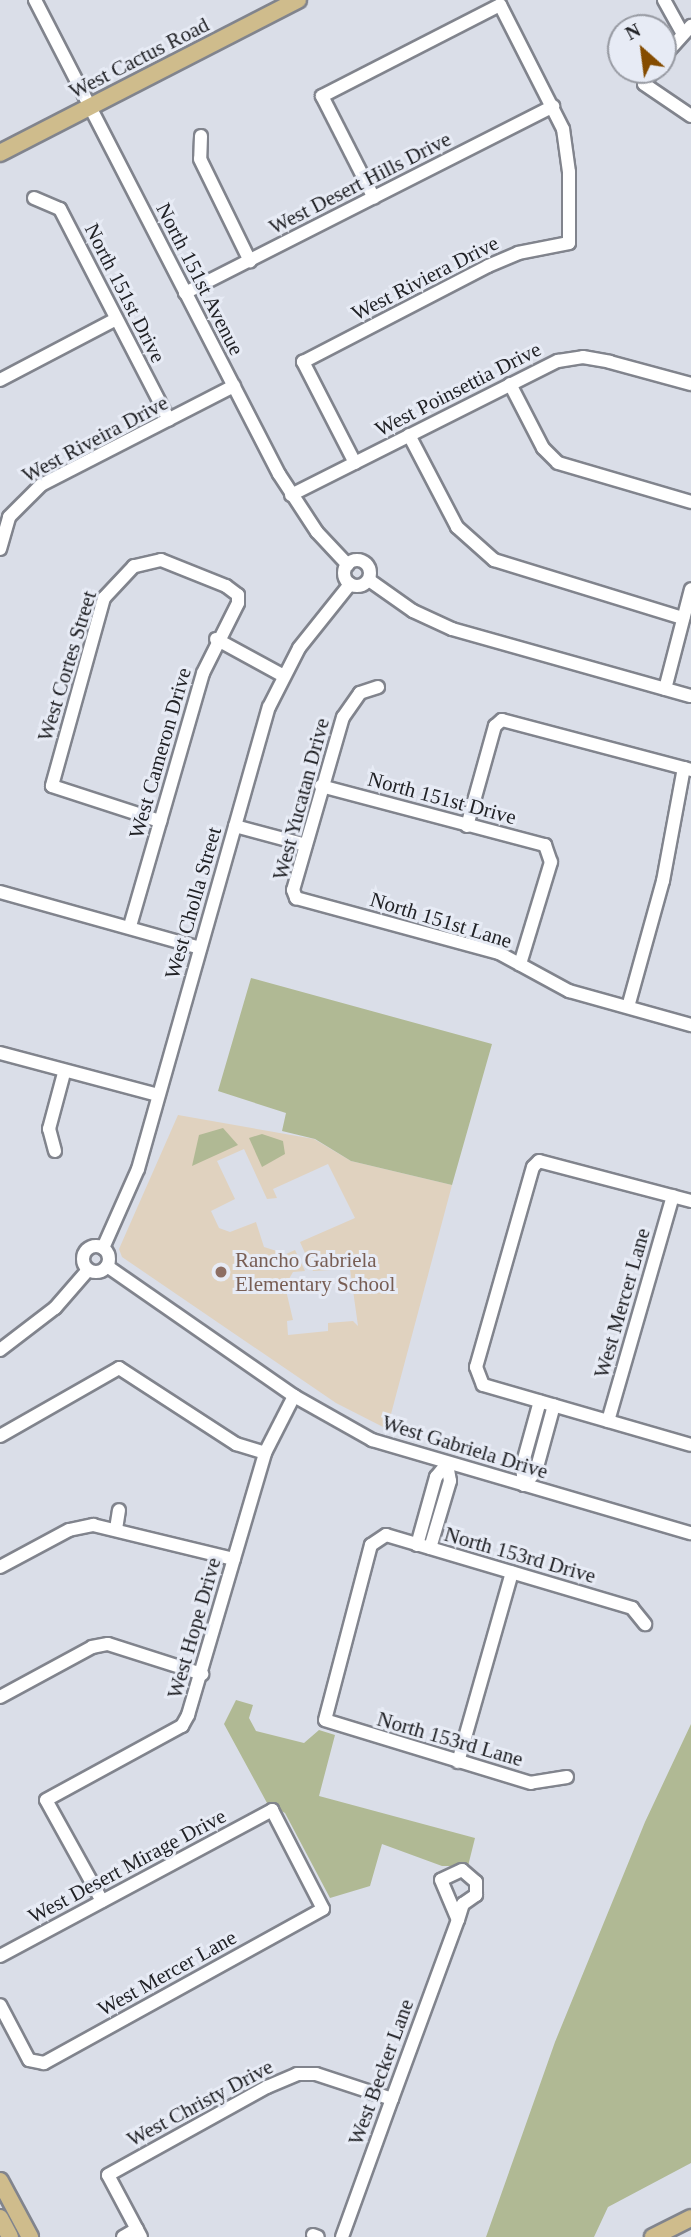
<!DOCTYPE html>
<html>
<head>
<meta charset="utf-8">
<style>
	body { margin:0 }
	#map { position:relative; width:691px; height:2237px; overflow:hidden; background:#dadee8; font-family:"Times New Roman",serif }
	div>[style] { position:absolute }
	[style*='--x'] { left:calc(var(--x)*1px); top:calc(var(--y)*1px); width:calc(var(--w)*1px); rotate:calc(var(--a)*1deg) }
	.education>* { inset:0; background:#e0d2bf }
	.green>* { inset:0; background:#b0b994 }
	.roads { filter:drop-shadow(2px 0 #81848d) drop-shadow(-2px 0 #81848d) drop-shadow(0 2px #81848d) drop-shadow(0 -2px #81848d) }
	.minor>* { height:12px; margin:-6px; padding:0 6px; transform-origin:6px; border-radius:6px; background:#fff }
	.minor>.ring { margin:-6px; padding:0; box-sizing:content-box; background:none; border:12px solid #fff; border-radius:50% }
	.major>* { height:16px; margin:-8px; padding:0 8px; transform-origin:8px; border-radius:8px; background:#cfbc8c }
	.dots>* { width:19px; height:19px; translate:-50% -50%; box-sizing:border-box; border:4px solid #e7ebf5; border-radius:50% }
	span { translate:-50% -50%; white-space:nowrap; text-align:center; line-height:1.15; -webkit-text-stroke:6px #e7ebf5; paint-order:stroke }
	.street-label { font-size:21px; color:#202125 }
	.education-label { font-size:21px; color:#785e54 }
	.left { translate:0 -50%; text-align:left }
	.north { position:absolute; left:607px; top:14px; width:70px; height:70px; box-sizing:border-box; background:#e7ebf5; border:2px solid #979aa2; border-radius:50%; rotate:332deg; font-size:19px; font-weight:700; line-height:28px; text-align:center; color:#202125 }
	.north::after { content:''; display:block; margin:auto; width:24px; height:32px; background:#854c00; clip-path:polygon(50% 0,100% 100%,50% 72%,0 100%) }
</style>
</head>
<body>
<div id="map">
	<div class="education">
		<div style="clip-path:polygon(evenodd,178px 1115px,314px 1139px,351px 1161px,452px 1185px,387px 1429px,336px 1403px,122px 1257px,119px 1249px,178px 1115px,244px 1149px,267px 1199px,277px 1198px,273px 1189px,328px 1164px,355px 1218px,300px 1242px,313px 1271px,350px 1269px,358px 1326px,353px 1321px,328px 1323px,328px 1331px,288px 1335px,287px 1321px,293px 1320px,285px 1286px,293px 1272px,305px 1271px,295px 1250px,286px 1254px,264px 1247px,256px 1222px,230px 1232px,219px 1228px,211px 1211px,235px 1199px,217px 1161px,244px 1149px)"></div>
	</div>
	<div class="green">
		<div style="clip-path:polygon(251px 978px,492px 1044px,452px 1185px,351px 1161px,315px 1139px,282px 1131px,286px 1113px,218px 1091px)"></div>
		<div style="clip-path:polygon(223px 1128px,238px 1145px,192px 1166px,199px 1135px)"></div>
		<div style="clip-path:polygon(262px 1134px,283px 1141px,285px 1154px,262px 1167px,249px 1138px)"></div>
		<div style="clip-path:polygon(236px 1700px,253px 1705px,249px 1718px,256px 1731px,304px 1743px,319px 1730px,335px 1735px,319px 1796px,475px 1838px,468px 1866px,442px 1866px,382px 1844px,370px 1886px,330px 1898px,285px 1813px,267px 1803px,224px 1724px)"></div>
		<div style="clip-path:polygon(691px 1724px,691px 2163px,608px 2207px,594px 2237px,486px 2237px,555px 2042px,645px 1822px)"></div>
	</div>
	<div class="roads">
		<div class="minor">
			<div style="--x:35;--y:0;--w:533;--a:62.76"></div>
			<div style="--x:279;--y:474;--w:69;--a:56.8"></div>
			<div style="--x:317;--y:532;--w:45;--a:46.8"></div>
			<div style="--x:664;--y:0;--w:35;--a:61"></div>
			<div style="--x:663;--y:57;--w:42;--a:-47.9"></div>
			<div style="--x:654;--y:70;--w:17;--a:126"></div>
			<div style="--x:644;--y:84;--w:57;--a:34.2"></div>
			<div style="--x:201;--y:136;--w:23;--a:92"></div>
			<div style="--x:200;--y:159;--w:114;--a:63.9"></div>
			<div style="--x:34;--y:198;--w:28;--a:23"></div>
			<div style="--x:60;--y:209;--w:237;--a:62.7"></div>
			<div style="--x:185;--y:293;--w:413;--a:-26.9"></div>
			<div style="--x:0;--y:380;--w:131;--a:-27.7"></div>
			<div style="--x:510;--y:384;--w:72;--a:62.7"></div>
			<div style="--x:543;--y:448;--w:21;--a:45"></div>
			<div style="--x:558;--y:463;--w:139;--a:16.3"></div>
			<div style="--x:409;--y:435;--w:104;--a:62.4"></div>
			<div style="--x:457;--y:527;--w:50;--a:41.7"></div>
			<div style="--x:494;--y:560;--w:198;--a:17.1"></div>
			<div style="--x:355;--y:463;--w:114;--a:-117.2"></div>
			<div style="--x:303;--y:362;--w:208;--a:-27.4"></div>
			<div style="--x:488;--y:266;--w:33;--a:-23"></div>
			<div style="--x:518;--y:253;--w:52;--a:-11.1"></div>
			<div style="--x:569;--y:243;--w:71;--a:-90"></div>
			<div style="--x:569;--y:172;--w:43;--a:-97.9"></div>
			<div style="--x:563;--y:129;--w:139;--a:-116.9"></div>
			<div style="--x:500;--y:5;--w:200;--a:152.9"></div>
			<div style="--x:322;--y:96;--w:114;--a:63"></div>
			<div style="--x:291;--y:495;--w:299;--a:-26.7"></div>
			<div style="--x:558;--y:361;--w:25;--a:-9"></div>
			<div style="--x:583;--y:357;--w:27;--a:10"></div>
			<div style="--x:610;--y:362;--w:84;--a:15.2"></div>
			<div style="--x:0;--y:549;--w:33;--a:-74"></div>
			<div style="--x:9;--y:517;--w:45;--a:-45"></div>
			<div style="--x:41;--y:485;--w:217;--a:-27.2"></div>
			<div class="ring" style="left:344px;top:560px;width:14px;height:14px"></div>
			<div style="--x:369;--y:580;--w:54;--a:35.2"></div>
			<div style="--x:413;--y:611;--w:43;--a:24.8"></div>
			<div style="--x:452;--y:629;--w:248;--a:15.7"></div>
			<div style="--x:216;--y:639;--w:77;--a:28.6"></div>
			<div style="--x:378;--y:687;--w:19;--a:162"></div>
			<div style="--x:360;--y:693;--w:29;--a:125"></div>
			<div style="--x:343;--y:717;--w:180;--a:106.1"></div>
			<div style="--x:293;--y:890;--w:9;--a:69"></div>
			<div style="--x:296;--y:898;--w:210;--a:15.2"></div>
			<div style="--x:499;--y:953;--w:80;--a:28.5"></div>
			<div style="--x:569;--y:991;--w:127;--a:15.6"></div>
			<div style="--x:665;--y:689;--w:103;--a:-75.4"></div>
			<div style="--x:321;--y:786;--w:232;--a:14.8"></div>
			<div style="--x:545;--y:845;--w:18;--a:71"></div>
			<div style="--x:551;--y:862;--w:107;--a:106.9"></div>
			<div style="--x:235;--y:826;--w:73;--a:15"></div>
			<div style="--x:467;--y:826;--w:104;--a:-74.4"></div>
			<div style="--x:495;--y:726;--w:9;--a:-41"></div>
			<div style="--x:502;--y:720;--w:196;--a:14.8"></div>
			<div style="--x:0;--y:892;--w:208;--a:15.6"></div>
			<div style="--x:130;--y:926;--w:263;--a:-73.9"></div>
			<div style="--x:203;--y:673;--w:78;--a:-63.4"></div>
			<div style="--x:238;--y:603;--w:8;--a:-90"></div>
			<div style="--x:238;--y:595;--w:15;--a:-143"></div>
			<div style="--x:226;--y:586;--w:70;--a:-158.2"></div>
			<div style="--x:161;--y:560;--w:28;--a:167"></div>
			<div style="--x:134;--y:566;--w:44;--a:133.2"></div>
			<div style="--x:104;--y:598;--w:195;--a:105.5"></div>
			<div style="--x:52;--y:786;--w:114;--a:18"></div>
			<div style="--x:628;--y:1007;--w:131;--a:-74.5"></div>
			<div style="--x:663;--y:881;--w:115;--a:-79.5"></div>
			<div style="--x:0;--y:1053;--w:163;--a:14.9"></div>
			<div style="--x:55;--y:1151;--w:23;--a:-105"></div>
			<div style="--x:49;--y:1129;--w:58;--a:-75"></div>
			<div style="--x:691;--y:1201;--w:157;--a:-165.3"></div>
			<div style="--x:539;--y:1161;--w:8;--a:135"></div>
			<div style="--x:533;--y:1167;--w:208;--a:105.9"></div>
			<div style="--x:476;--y:1367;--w:19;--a:69"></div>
			<div style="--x:483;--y:1385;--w:216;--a:16.1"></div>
			<div class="ring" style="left:83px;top:1246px;width:14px;height:14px"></div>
			<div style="--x:103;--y:1248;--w:86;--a:-66.1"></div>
			<div style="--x:138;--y:1169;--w:480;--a:-74.2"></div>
			<div style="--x:269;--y:707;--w:66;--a:-63"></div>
			<div style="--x:299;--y:648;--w:82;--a:-51.4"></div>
			<div style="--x:107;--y:1266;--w:228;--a:34.8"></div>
			<div style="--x:294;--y:1396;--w:90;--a:29.4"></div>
			<div style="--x:372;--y:1440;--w:332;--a:16.3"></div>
			<div style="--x:0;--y:1350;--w:69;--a:-37.4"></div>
			<div style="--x:55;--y:1308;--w:50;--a:-49"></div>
			<div style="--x:608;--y:1421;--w:234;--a:-73.9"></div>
			<div style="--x:0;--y:1436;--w:137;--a:-29.7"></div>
			<div style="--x:119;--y:1368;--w:140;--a:33"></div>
			<div style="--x:236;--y:1444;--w:30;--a:17"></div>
			<div style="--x:524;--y:1485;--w:18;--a:-49"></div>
			<div style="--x:536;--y:1471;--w:68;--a:-74.7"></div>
			<div style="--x:524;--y:1485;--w:19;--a:-96"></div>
			<div style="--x:522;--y:1466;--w:67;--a:-74.5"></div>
			<div style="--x:116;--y:1529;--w:19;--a:-81"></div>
			<div style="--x:417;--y:1545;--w:71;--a:-74.4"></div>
			<div style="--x:436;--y:1477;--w:17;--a:-50"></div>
			<div style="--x:430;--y:1548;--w:70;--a:-73.4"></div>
			<div style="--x:450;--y:1481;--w:17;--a:-100"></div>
			<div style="--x:0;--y:1567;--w:78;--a:-28.2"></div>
			<div style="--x:69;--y:1530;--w:25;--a:-12"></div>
			<div style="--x:93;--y:1525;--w:145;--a:13.6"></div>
			<div style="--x:0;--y:1697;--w:105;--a:-28.5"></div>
			<div style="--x:92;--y:1647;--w:16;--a:-11"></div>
			<div style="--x:108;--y:1644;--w:99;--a:17.7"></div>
			<div style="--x:458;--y:1762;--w:197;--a:-74.1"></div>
			<div style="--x:567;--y:1777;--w:36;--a:171"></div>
			<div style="--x:531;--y:1783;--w:215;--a:-163"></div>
			<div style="--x:325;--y:1720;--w:181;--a:-75.3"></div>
			<div style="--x:371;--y:1545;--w:18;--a:-34"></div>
			<div style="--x:386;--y:1535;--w:257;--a:16.5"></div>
			<div style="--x:632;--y:1608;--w:21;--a:51"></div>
			<div style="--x:102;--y:1901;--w:115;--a:-119"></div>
			<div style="--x:46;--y:1800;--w:155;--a:-28.6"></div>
			<div style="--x:182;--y:1726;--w:13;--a:-61"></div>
			<div style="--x:188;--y:1715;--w:273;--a:-73.6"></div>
			<div style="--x:265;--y:1453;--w:64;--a:-63"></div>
			<div style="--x:0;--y:1956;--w:309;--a:-28.2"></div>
			<div style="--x:272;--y:1810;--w:111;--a:62.7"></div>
			<div style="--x:323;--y:1909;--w:319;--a:151.1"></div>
			<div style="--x:44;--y:2063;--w:15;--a:-169"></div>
			<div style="--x:29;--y:2060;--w:62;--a:-117.8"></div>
			<div style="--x:313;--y:2235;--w:5;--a:22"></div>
			<div style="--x:123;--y:2237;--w:16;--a:-30"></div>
			<div style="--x:141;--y:2237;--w:70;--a:-118"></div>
			<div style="--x:108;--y:2175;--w:182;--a:-29"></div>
			<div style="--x:267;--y:2087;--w:33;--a:-23"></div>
			<div style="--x:297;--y:2074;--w:19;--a:0"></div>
			<div style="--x:316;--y:2074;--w:80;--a:18.2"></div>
			<div style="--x:342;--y:2237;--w:147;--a:-70.1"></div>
			<div style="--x:392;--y:2099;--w:191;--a:-69.8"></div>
			<div style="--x:458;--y:1920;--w:17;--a:-73"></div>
			<div style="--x:463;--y:1904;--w:16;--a:-35"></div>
			<div style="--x:476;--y:1895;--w:13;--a:-90"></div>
			<div style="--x:476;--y:1882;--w:18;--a:-139"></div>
			<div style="--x:462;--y:1870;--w:23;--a:155"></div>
			<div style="--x:441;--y:1880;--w:43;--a:67"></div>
		</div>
		<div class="major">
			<div style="--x:0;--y:153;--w:335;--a:-27.2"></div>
			<div style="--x:0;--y:2181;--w:64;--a:61.8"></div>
			<div style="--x:0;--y:2218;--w:21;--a:62"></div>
			<div style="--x:653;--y:2237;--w:42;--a:-26.6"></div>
		</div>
	</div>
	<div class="dots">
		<div style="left:221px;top:1272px;background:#8d6e63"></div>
	</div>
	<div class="street-label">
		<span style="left:139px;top:58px;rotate:-27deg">West Cactus Road</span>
		<span style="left:360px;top:183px;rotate:-27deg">West Desert Hills Drive</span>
		<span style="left:425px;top:278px;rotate:-27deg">West Riviera Drive</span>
		<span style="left:200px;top:279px;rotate:63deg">North 151st Avenue</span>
		<span style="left:125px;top:293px;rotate:63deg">North 151st Drive</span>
		<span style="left:458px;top:389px;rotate:-27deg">West Poinsettia Drive</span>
		<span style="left:95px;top:439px;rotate:-28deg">West Riveira Drive</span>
		<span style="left:67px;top:666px;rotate:-73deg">West Cortes Street</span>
		<span style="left:160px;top:753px;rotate:-74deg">West Cameron Drive</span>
		<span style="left:442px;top:798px;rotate:15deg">North 151st Drive</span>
		<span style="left:301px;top:799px;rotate:-75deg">West Yucatan Drive</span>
		<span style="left:193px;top:903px;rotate:-74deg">West Cholla Street</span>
		<span style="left:441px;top:920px;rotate:17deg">North 151st Lane</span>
		<span style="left:622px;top:1303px;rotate:-74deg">West Mercer Lane</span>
		<span style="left:465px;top:1447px;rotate:17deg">West Gabriela Drive</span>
		<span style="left:520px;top:1555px;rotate:16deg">North 153rd Drive</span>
		<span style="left:194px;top:1628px;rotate:-74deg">West Hope Drive</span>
		<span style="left:450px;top:1739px;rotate:16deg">North 153rd Lane</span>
		<span style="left:127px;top:1866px;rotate:-28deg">West Desert Mirage Drive</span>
		<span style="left:167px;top:1973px;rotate:-29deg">West Mercer Lane</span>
		<span style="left:381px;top:2072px;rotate:-70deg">West Becker Lane</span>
		<span style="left:200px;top:2103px;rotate:-28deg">West Christy Drive</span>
	</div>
	<div class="education-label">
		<span class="left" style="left:235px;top:1272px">Rancho Gabriela<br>Elementary School</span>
	</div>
	<div class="north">N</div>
</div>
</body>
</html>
